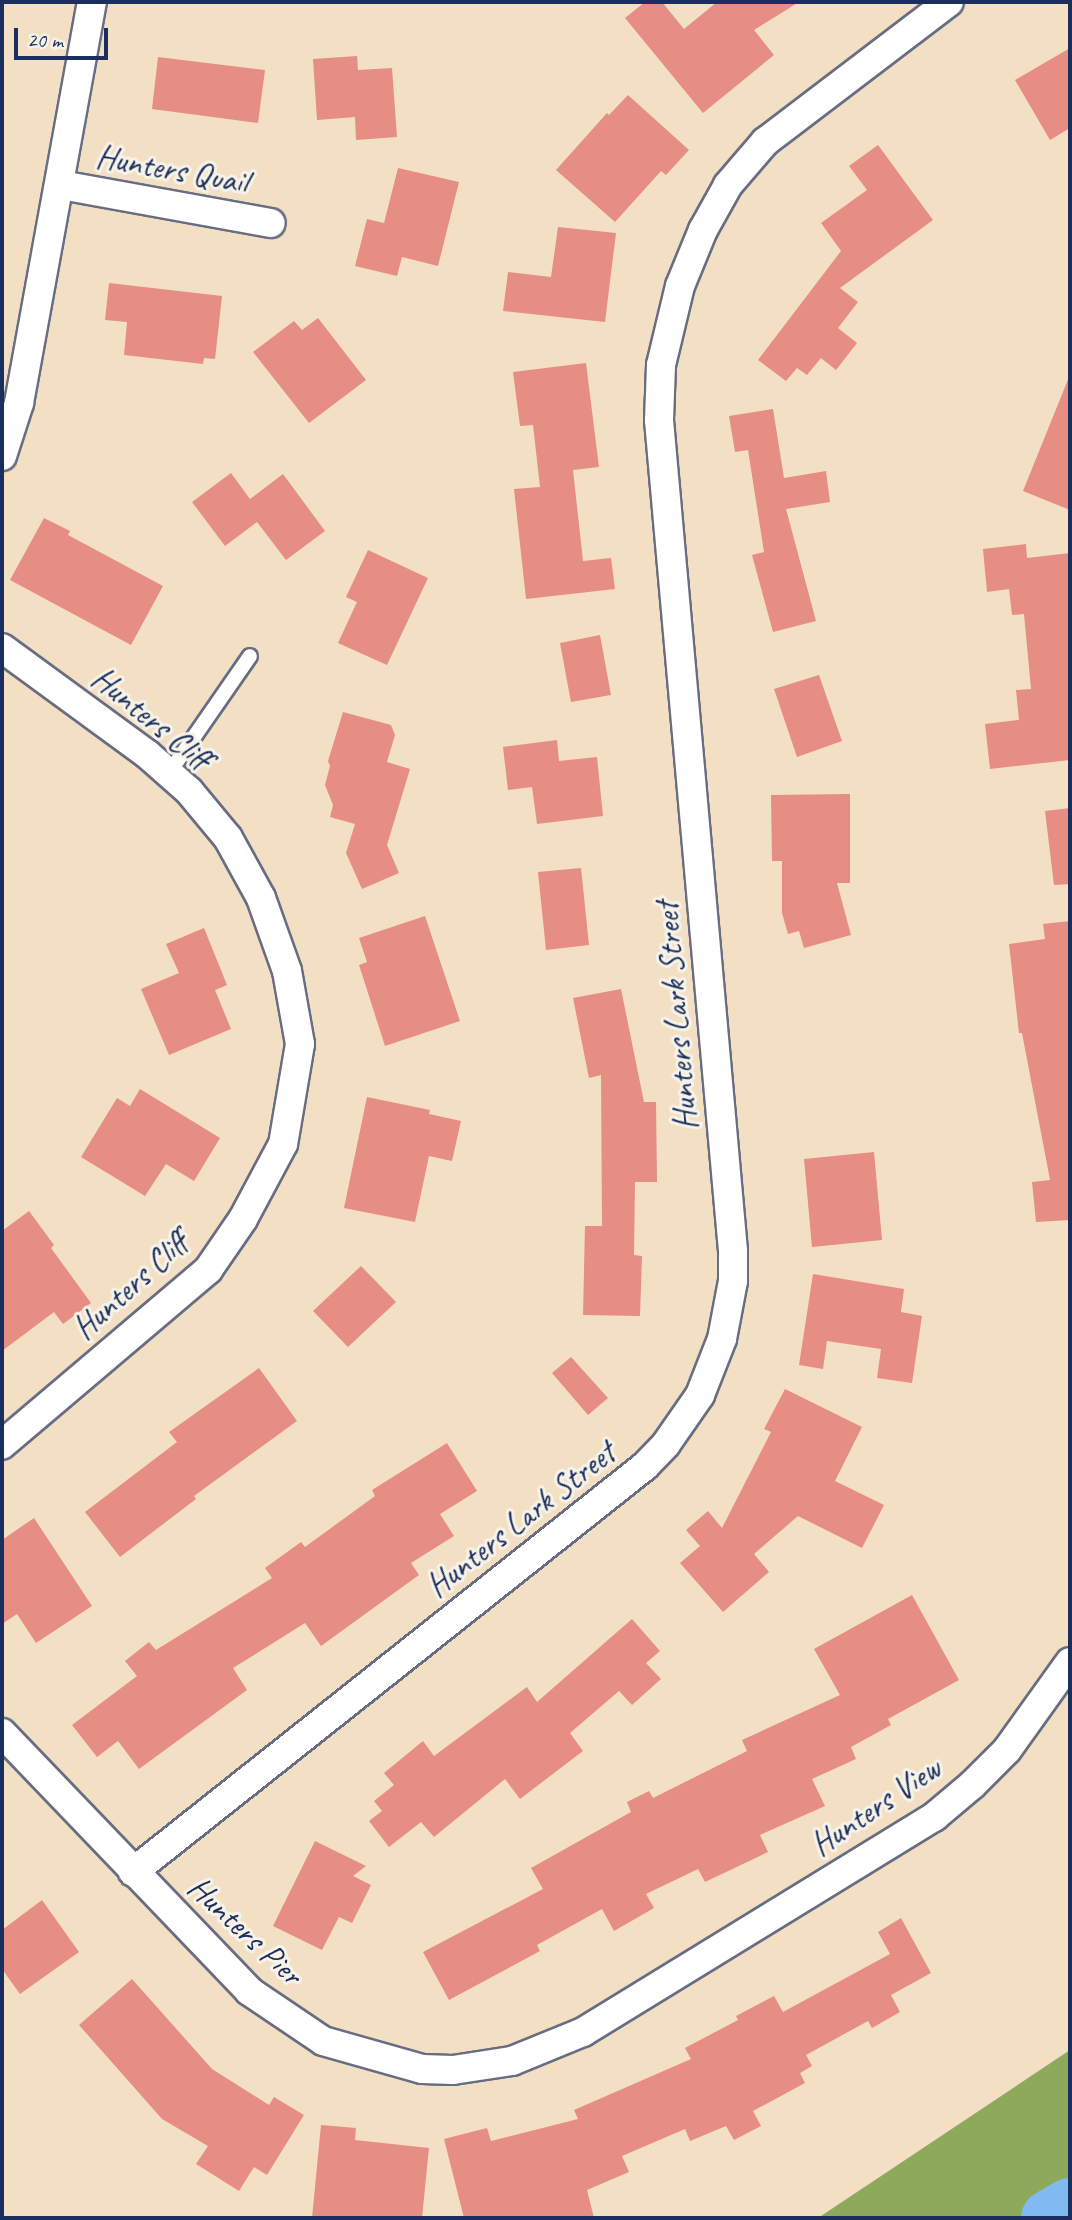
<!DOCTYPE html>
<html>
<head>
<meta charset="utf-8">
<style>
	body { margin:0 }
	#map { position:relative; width:1072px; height:2220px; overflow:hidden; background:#f3dfc4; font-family:Caveat,sans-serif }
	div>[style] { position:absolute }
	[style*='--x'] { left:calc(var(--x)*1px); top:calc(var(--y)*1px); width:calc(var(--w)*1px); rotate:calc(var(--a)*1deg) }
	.forest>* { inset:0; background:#8daa5c }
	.river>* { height:56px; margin:-28px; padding:0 28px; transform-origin:28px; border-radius:28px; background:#81b9f1 }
	.building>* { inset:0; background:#e68d84 }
	.roads { filter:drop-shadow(2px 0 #676d82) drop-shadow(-2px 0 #676d82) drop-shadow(0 2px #676d82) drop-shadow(0 -2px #676d82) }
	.lane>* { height:14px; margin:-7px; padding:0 7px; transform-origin:7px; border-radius:7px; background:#fff }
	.street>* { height:28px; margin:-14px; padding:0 14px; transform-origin:14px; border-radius:14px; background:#fff }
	span { translate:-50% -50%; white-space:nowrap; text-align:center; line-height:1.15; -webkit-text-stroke:6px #f7f3e8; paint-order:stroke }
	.street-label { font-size:33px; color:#1b2f5e }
	.frame { position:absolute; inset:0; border:4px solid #1b2f5e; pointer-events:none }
	.scale { position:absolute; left:14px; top:28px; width:94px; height:32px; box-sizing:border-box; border:4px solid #1b2f5e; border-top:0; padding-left:9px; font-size:21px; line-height:24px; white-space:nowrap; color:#1b2f5e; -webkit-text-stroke:5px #f7f3e8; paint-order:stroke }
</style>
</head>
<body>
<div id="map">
	<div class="forest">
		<div style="clip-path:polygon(1070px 2050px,1070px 2218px,818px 2218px)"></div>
	</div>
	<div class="river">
		<div style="--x:1049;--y:2218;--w:24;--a:-30"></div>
	</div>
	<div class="building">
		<div style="clip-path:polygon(645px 2px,662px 2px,684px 29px,717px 2px,799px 2px,754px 30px,774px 55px,703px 113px,625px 18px)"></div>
		<div style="clip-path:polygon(1070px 48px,1070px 128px,1050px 140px,1015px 80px)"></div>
		<div style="clip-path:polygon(357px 56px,358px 70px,392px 68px,397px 137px,356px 140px,355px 117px,317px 120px,313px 59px)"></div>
		<div style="clip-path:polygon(158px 57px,265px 70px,258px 123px,152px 109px)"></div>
		<div style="clip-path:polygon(628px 95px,689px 150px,666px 175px,661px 171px,615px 222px,556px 170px,607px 113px,609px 115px)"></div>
		<div style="clip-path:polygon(878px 145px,933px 220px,840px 288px,858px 302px,838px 328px,857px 343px,836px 370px,821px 358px,807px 375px,797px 368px,786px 381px,758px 360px,841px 251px,821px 223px,867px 190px,849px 166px)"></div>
		<div style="clip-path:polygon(398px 168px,459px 182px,438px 266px,402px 257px,397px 276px,355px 266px,367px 219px,384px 223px)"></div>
		<div style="clip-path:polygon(558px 227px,616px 233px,605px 322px,503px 311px,508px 272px,551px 277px)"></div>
		<div style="clip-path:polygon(109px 283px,222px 296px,215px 359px,204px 358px,203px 364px,124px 355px,127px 322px,105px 320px)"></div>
		<div style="clip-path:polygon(318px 318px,366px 380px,309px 423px,253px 352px,294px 321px,302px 330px)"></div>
		<div style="clip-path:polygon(586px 363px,599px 467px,573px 470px,583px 561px,611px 558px,615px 589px,526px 599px,514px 489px,540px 487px,533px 425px,520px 426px,513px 372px)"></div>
		<div style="clip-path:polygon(1069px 377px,1070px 377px,1070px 510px,1023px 491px)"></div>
		<div style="clip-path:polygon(773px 409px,784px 478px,826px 471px,830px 502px,786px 509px,816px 621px,773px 632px,752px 555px,764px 552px,748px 450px,735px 452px,729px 416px)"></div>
		<div style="clip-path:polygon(231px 473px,250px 499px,283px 474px,325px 531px,286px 560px,257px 522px,225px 546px,192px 502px)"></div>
		<div style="clip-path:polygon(44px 518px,70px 531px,68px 535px,163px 586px,131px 645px,10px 580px)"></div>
		<div style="clip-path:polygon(1026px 544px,1027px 558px,1070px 553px,1070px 760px,990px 769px,985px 724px,1019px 720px,1016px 690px,1031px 689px,1024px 614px,1012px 615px,1009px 589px,987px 592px,983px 549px)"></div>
		<div style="clip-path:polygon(368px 550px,428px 578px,387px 665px,338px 643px,357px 602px,346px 597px)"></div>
		<div style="clip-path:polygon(600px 635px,611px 695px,571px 702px,560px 643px)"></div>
		<div style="clip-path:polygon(819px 675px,842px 741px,797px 757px,774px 689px)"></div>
		<div style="clip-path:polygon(343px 712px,391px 725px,395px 735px,387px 762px,410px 769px,387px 845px,399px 873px,362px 889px,346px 853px,355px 824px,330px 817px,333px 805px,325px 785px,330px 766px,328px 761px)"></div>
		<div style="clip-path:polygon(557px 740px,559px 761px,597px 757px,603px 816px,537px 824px,532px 787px,508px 790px,503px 747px)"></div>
		<div style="clip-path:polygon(850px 794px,850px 883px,837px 883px,851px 935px,804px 948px,799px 931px,788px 934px,782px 913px,782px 861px,772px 861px,771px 795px)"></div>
		<div style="clip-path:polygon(1070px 808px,1070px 884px,1054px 885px,1045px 811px)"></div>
		<div style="clip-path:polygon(581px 868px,589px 945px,546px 950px,538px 872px)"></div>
		<div style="clip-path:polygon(425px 916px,460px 1021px,385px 1046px,359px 965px,367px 962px,359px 938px)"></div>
		<div style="clip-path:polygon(1070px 921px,1070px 1220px,1036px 1222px,1032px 1182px,1050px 1180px,1022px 1033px,1019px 1033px,1009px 944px,1045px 939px,1043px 924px)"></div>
		<div style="clip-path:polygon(204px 928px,227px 985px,215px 990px,231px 1029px,169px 1055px,141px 989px,179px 973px,166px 944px)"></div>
		<div style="clip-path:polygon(621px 989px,644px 1102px,656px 1102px,657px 1182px,635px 1182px,634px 1255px,642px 1256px,640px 1316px,583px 1315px,585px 1226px,602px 1226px,601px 1075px,589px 1078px,573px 998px)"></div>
		<div style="clip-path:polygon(140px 1089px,220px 1138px,194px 1181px,166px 1164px,145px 1196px,81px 1157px,117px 1098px,130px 1106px)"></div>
		<div style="clip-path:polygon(367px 1097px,430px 1110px,429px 1114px,461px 1121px,452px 1161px,429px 1156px,415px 1222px,344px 1208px)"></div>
		<div style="clip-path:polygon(874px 1152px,882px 1240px,812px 1247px,804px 1159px)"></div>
		<div style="clip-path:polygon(29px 1211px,54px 1245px,51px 1248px,91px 1303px,63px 1324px,54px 1312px,2px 1351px,2px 1231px)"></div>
		<div style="clip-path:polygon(361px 1266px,396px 1302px,348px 1347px,313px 1311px)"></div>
		<div style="clip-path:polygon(813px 1274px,904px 1289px,901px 1312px,922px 1316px,912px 1383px,877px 1378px,881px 1349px,827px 1341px,823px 1369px,799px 1365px)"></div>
		<div style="clip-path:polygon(571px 1357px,608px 1398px,588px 1415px,552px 1373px)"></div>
		<div style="clip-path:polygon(259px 1368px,297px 1421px,194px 1496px,196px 1499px,120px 1557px,85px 1512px,177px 1442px,169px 1432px)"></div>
		<div style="clip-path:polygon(785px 1389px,862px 1427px,835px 1481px,884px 1505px,862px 1548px,798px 1516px,754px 1554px,769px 1572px,723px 1612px,680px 1563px,700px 1546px,686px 1530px,708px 1511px,722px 1528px,771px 1432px,764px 1429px)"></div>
		<div style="clip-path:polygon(447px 1443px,477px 1491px,440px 1514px,454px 1536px,411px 1563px,419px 1575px,321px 1646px,305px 1623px,233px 1668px,247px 1690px,139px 1769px,118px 1741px,97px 1757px,72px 1725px,137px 1676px,125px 1661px,149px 1642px,156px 1650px,272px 1578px,265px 1568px,301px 1542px,305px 1547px,375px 1496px,372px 1490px)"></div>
		<div style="clip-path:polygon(34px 1518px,92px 1606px,36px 1643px,17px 1614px,2px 1624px,2px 1540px)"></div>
		<div style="clip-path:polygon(912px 1595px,959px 1680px,888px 1719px,891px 1725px,851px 1747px,856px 1759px,812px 1779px,825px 1806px,760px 1835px,768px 1852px,705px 1882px,698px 1869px,646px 1894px,654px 1908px,614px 1931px,602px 1909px,537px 1945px,540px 1951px,449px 2000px,423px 1952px,543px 1889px,531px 1868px,631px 1812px,627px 1802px,649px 1791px,653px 1798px,747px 1751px,742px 1740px,840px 1695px,814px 1649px)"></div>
		<div style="clip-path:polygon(632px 1619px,660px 1651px,646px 1663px,661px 1679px,632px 1705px,619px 1691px,570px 1733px,583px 1751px,520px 1799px,505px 1779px,434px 1837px,421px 1822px,389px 1847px,369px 1821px,382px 1811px,374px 1801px,394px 1785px,384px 1773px,423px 1741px,434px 1756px,527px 1687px,537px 1702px)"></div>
		<div style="clip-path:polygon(315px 1841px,366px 1866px,353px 1876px,371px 1885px,352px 1923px,339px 1917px,322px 1950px,273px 1926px)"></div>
		<div style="clip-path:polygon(42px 1900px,79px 1952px,20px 1994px,2px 1969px,2px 1930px)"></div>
		<div style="clip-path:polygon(901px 1918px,931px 1973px,891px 1995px,900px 2012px,872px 2028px,868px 2021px,806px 2055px,812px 2066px,800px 2073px,805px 2083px,753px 2111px,761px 2126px,734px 2140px,726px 2126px,690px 2141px,685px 2129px,622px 2156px,629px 2172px,587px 2190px,594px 2218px,464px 2218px,444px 2139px,487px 2128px,491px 2141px,578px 2119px,574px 2110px,691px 2059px,685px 2048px,738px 2020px,736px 2016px,774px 1996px,783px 2012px,890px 1954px,878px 1932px)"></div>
		<div style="clip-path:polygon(132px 1979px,212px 2069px,269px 2105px,274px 2097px,304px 2115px,267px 2175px,254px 2167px,239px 2191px,196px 2164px,208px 2146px,162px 2119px,79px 2025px)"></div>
		<div style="clip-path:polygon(321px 2125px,356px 2128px,355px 2140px,429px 2148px,422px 2218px,312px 2218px)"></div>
	</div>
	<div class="roads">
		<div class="lane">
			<div style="--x:169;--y:773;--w:142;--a:-55.3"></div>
		</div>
		<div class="street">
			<div style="--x:61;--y:185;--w:213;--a:10.3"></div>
			<div style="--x:2;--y:456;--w:56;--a:-72.2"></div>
			<div style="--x:19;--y:403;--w:408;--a:-79.7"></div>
			<div style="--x:2;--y:648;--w:180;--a:36.2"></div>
			<div style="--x:147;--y:754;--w:56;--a:41.4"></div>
			<div style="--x:189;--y:791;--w:61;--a:50.3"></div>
			<div style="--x:228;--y:838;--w:68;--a:61.2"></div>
			<div style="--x:261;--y:898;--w:77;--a:70.4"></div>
			<div style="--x:287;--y:971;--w:74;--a:79.9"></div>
			<div style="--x:300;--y:1044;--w:101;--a:99.6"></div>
			<div style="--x:283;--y:1144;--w:85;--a:118.1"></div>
			<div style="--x:243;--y:1219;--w:62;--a:124.5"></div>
			<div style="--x:208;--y:1270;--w:270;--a:139.7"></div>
			<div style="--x:2;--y:1733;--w:357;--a:46.2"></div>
			<div style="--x:249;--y:1991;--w:89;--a:34"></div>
			<div style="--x:323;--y:2041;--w:103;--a:15.8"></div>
			<div style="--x:422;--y:2069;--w:31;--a:2"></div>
			<div style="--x:453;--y:2070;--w:60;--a:-8.7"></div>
			<div style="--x:512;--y:2061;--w:77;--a:-22.2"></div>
			<div style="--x:583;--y:2032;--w:412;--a:-31.5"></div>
			<div style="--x:934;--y:1817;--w:50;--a:-40.1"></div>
			<div style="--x:972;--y:1785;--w:49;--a:-45"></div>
			<div style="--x:1007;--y:1750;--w:108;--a:-54.4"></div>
			<div style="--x:133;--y:1872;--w:653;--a:-38.41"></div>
			<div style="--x:645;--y:1466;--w:30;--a:-46"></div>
			<div style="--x:666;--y:1444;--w:60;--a:-55.2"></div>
			<div style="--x:700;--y:1395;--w:60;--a:-68.6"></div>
			<div style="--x:722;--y:1339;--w:59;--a:-79.3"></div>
			<div style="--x:733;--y:1281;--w:30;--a:-90"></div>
			<div style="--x:733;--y:1251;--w:834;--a:-95.09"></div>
			<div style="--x:659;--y:420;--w:55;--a:-87.9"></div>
			<div style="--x:661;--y:365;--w:81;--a:-76.5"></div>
			<div style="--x:680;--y:286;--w:61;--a:-67.7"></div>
			<div style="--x:703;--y:230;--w:51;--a:-60.9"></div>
			<div style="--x:728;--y:185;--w:57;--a:-49.3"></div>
			<div style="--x:765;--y:142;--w:231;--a:-37.3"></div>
		</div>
	</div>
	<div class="street-label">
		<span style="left:172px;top:170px;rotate:10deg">Hunters Quail</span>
		<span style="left:151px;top:719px;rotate:39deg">Hunters Cliff</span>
		<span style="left:677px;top:1016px;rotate:-95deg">Hunters Lark Street</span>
		<span style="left:131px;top:1286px;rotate:-42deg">Hunters Cliff</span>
		<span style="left:521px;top:1520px;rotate:-38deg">Hunters Lark Street</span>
		<span style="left:876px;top:1807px;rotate:-34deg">Hunters View</span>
		<span style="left:245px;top:1931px;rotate:43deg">Hunters Pier</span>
	</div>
	<div class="frame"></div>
	<div class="scale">20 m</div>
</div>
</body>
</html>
